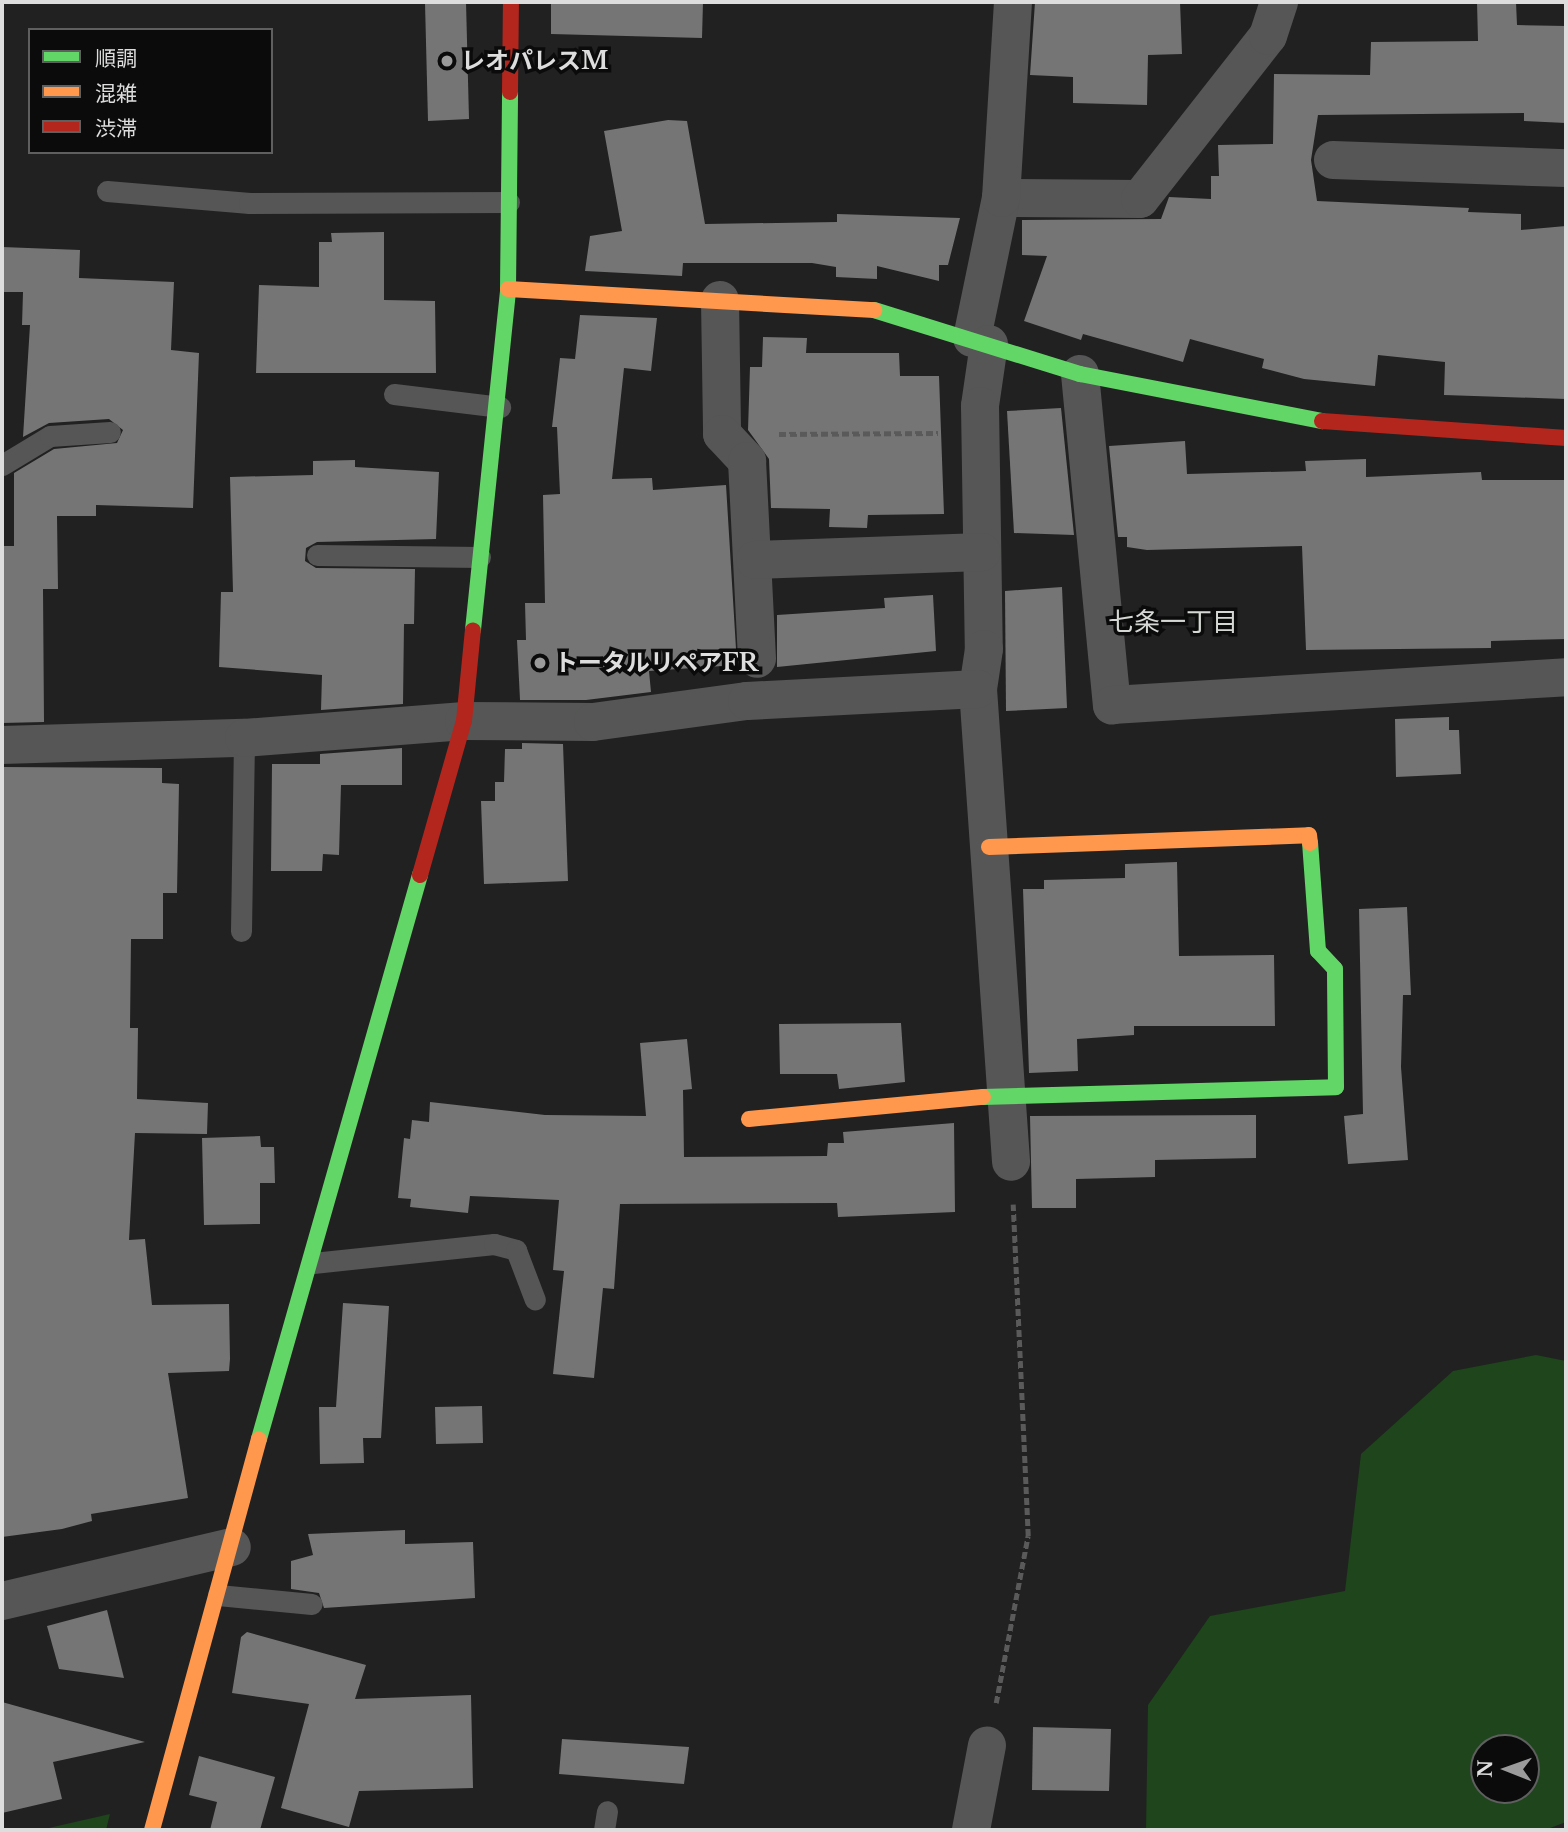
<!DOCTYPE html>
<html>
<head>
<meta charset="utf-8">
<style>
	body { margin:0 }
	#map { position:relative; width:1568px; height:1832px; overflow:hidden; background:#212121; font-family:"Libre Baskerville","Noto Sans JP",serif }
	div>[style] { position:absolute }
	[style*='--x'] { left:calc(var(--x)*1px); top:calc(var(--y)*1px); width:calc(var(--w)*1px); rotate:calc(var(--a)*1deg) }
	.green>* { inset:0; background:#1e451b }
	.building>* { inset:0; background:#757575 }
	.path>* { height:4.5px; margin-top:-2.25px; transform-origin:0; background:repeating-linear-gradient(90deg,#595a59 0 7px,transparent 0 10.5px) }
	.lane>* { height:21px; margin:-10.5px; padding:0 10.5px; transform-origin:10.5px; border-radius:10.5px; background:#555655 }
	.street>* { height:38px; margin:-19px; padding:0 19px; transform-origin:19px; border-radius:19px; background:#555655 }
	.fast>* { height:16px; margin:-8px; padding:0 8px; transform-origin:8px; border-radius:8px; background:#63d668 }
	.slow>* { height:16px; margin:-8px; padding:0 8px; transform-origin:8px; border-radius:8px; background:#ff974d }
	.jam>* { height:16px; margin:-8px; padding:0 8px; transform-origin:8px; border-radius:8px; background:#b3261e }
	.dots>* { width:19px; height:19px; translate:-50% -50%; box-sizing:border-box; border:4px solid #0a0b0a; border-radius:50% }
	span { translate:-50% -50%; white-space:nowrap; text-align:center; line-height:1.15; -webkit-text-stroke:7px #0a0b0a; paint-order:stroke }
	.poi-label { font-size:24px; color:#dcdddc; font-weight:700 }
	.left { translate:0 -50%; text-align:left }
	.neighbourhood-label { font-size:26px; color:#d4d7d4 }
	.frame { position:absolute; inset:0; border:4px solid #dcdddc; pointer-events:none }
	.legend { position:absolute; left:28px; top:28px; width:245px; height:126px; box-sizing:border-box; background:#0a0b0a; border:2px solid #5e5f5e; margin:0; padding:9px 12px; list-style:none; font-size:21px; color:#dcdddc }
	.legend li { display:flex; align-items:center; gap:14px; height:35px }
	.legend b { width:35px; border:2px solid #5e5f5e }
	.north { position:absolute; left:1470px; top:1734px; width:70px; height:70px; box-sizing:border-box; background:#0a0b0a; border:2px solid #5e5f5e; border-radius:50%; rotate:271deg; font-size:19px; font-weight:700; line-height:28px; text-align:center; color:#dcdddc }
	.north::after { content:''; display:block; margin:auto; width:24px; height:32px; background:#9b9b9b; clip-path:polygon(50% 0,100% 100%,50% 72%,0 100%) }
</style>
</head>
<body>
<div id="map">
	<div class="green">
		<div style="clip-path:polygon(evenodd,1536px 1355px,1566px 1361px,1566px 1822px,1545px 1830px,1146px 1830px,1148px 1705px,1210px 1616px,1345px 1591px,1361px 1454px,1453px 1371px,1536px 1355px,1484px 1748px,1526px 1748px,1526px 1790px,1484px 1790px,1484px 1748px)"></div>
		<div style="clip-path:polygon(110px 1814px,106px 1830px,40px 1830px)"></div>
	</div>
	<div class="building">
		<div style="clip-path:polygon(466px 2px,469px 119px,428px 121px,425px 3px)"></div>
		<div style="clip-path:polygon(551px 2px,703px 2px,702px 38px,551px 34px)"></div>
		<div style="clip-path:polygon(1035px 2px,1180px 2px,1182px 54px,1148px 55px,1147px 105px,1073px 103px,1073px 77px,1030px 75px)"></div>
		<div style="clip-path:polygon(1477px 2px,1516px 2px,1517px 25px,1566px 26px,1566px 123px,1524px 121px,1524px 113px,1318px 115px,1311px 160px,1317px 201px,1469px 208px,1468px 212px,1521px 214px,1521px 230px,1566px 226px,1566px 399px,1444px 395px,1445px 362px,1378px 355px,1375px 386px,1304px 379px,1262px 368px,1264px 359px,1190px 339px,1183px 362px,1083px 334px,1081px 340px,1024px 321px,1047px 256px,1022px 255px,1022px 220px,1161px 219px,1169px 197px,1211px 199px,1211px 176px,1219px 176px,1218px 145px,1273px 144px,1274px 74px,1370px 75px,1371px 42px,1478px 41px)"></div>
		<div style="clip-path:polygon(668px 120px,687px 121px,705px 224px,837px 222px,837px 214px,960px 218px,948px 265px,939px 265px,939px 281px,877px 266px,877px 279px,836px 277px,836px 267px,812px 263px,683px 263px,682px 276px,585px 271px,590px 236px,622px 231px,604px 131px)"></div>
		<div style="clip-path:polygon(384px 232px,384px 300px,435px 301px,436px 373px,256px 373px,259px 285px,319px 287px,319px 242px,332px 242px,331px 233px)"></div>
		<div style="clip-path:polygon(2px 247px,80px 250px,79px 278px,174px 282px,171px 350px,199px 353px,193px 508px,96px 505px,96px 516px,57px 516px,58px 589px,43px 589px,44px 722px,2px 723px,2px 546px,14px 546px,14px 473px,54px 449px,117px 443px,123px 430px,109px 419px,49px 423px,23px 437px,30px 325px,22px 325px,23px 292px,2px 292px)"></div>
		<div style="clip-path:polygon(580px 315px,657px 318px,651px 371px,624px 368px,612px 479px,652px 478px,653px 490px,726px 485px,737px 665px,649px 671px,651px 692px,586px 700px,520px 700px,517px 640px,526px 640px,525px 603px,545px 603px,543px 495px,560px 494px,557px 427px,552px 427px,560px 358px,575px 359px)"></div>
		<div style="clip-path:polygon(763px 337px,807px 338px,806px 353px,899px 353px,900px 376px,939px 376px,944px 514px,868px 515px,867px 528px,829px 527px,830px 509px,771px 508px,769px 459px,748px 430px,750px 367px,762px 367px)"></div>
		<div style="clip-path:polygon(1061px 408px,1074px 535px,1014px 533px,1007px 411px)"></div>
		<div style="clip-path:polygon(1185px 441px,1187px 474px,1306px 471px,1305px 461px,1366px 459px,1366px 477px,1481px 472px,1482px 480px,1566px 480px,1566px 639px,1491px 641px,1491px 648px,1306px 650px,1302px 546px,1147px 550px,1127px 547px,1127px 537px,1118px 537px,1109px 446px)"></div>
		<div style="clip-path:polygon(355px 460px,355px 467px,439px 472px,436px 539px,317px 542px,306px 548px,305px 561px,316px 568px,415px 569px,414px 624px,404px 624px,403px 704px,321px 710px,322px 675px,219px 667px,221px 592px,233px 592px,230px 477px,313px 475px,313px 461px)"></div>
		<div style="clip-path:polygon(1062px 587px,1067px 708px,1006px 711px,1005px 591px)"></div>
		<div style="clip-path:polygon(933px 595px,936px 651px,777px 667px,777px 615px,885px 608px,884px 598px)"></div>
		<div style="clip-path:polygon(1449px 717px,1449px 730px,1459px 730px,1461px 774px,1396px 777px,1395px 719px)"></div>
		<div style="clip-path:polygon(522px 743px,563px 744px,568px 881px,484px 884px,481px 801px,495px 801px,495px 782px,504px 782px,505px 749px,522px 749px)"></div>
		<div style="clip-path:polygon(402px 748px,402px 785px,341px 785px,339px 855px,323px 854px,322px 871px,271px 871px,272px 764px,320px 764px,320px 754px)"></div>
		<div style="clip-path:polygon(2px 767px,162px 768px,162px 783px,179px 784px,177px 893px,163px 893px,163px 939px,131px 939px,130px 1028px,138px 1028px,137px 1099px,208px 1103px,207px 1134px,135px 1133px,129px 1240px,145px 1239px,152px 1305px,229px 1304px,230px 1359px,229px 1371px,168px 1373px,188px 1498px,91px 1514px,92px 1521px,62px 1529px,2px 1537px)"></div>
		<div style="clip-path:polygon(1177px 862px,1179px 956px,1274px 955px,1275px 1026px,1134px 1026px,1134px 1035px,1077px 1039px,1078px 1071px,1029px 1073px,1023px 889px,1044px 889px,1044px 880px,1125px 878px,1125px 864px)"></div>
		<div style="clip-path:polygon(1407px 907px,1411px 995px,1403px 995px,1401px 1067px,1408px 1160px,1348px 1164px,1344px 1116px,1363px 1114px,1359px 909px)"></div>
		<div style="clip-path:polygon(901px 1023px,905px 1082px,839px 1089px,837px 1074px,780px 1074px,779px 1024px)"></div>
		<div style="clip-path:polygon(687px 1039px,692px 1089px,683px 1090px,684px 1157px,827px 1156px,828px 1143px,844px 1143px,843px 1132px,954px 1123px,955px 1212px,838px 1217px,837px 1203px,620px 1204px,614px 1289px,603px 1288px,594px 1378px,553px 1374px,564px 1271px,553px 1270px,559px 1200px,470px 1196px,468px 1213px,410px 1207px,411px 1199px,398px 1198px,404px 1138px,410px 1139px,412px 1120px,429px 1122px,430px 1102px,545px 1115px,646px 1116px,640px 1043px)"></div>
		<div style="clip-path:polygon(1256px 1115px,1256px 1158px,1155px 1160px,1155px 1177px,1076px 1179px,1076px 1208px,1032px 1208px,1030px 1116px)"></div>
		<div style="clip-path:polygon(260px 1136px,261px 1147px,274px 1147px,275px 1183px,260px 1183px,260px 1224px,204px 1225px,202px 1138px)"></div>
		<div style="clip-path:polygon(343px 1303px,389px 1306px,381px 1438px,363px 1438px,364px 1463px,320px 1464px,319px 1407px,336px 1407px)"></div>
		<div style="clip-path:polygon(482px 1406px,483px 1443px,436px 1444px,435px 1407px)"></div>
		<div style="clip-path:polygon(405px 1530px,405px 1544px,473px 1542px,475px 1598px,324px 1608px,319px 1593px,291px 1589px,291px 1561px,313px 1555px,308px 1534px)"></div>
		<div style="clip-path:polygon(107px 1610px,124px 1678px,59px 1669px,47px 1626px)"></div>
		<div style="clip-path:polygon(247px 1632px,366px 1665px,355px 1699px,471px 1695px,473px 1788px,359px 1791px,349px 1827px,281px 1808px,309px 1704px,232px 1693px,241px 1637px)"></div>
		<div style="clip-path:polygon(2px 1702px,145px 1742px,53px 1762px,62px 1799px,2px 1813px)"></div>
		<div style="clip-path:polygon(1033px 1727px,1111px 1729px,1109px 1791px,1032px 1790px)"></div>
		<div style="clip-path:polygon(562px 1739px,689px 1747px,684px 1784px,559px 1774px)"></div>
		<div style="clip-path:polygon(199px 1756px,275px 1777px,260px 1830px,210px 1830px,217px 1802px,189px 1795px)"></div>
	</div>
	<div class="path">
		<div style="--x:779;--y:434;--w:159;--a:-0.4"></div>
		<div style="--x:996;--y:1703;--w:170;--a:-79.2"></div>
		<div style="--x:1028;--y:1536;--w:332;--a:-92.6"></div>
	</div>
	<div class="lane">
		<div style="--x:107;--y:191;--w:143;--a:4.8"></div>
		<div style="--x:249;--y:203;--w:260;--a:-0.2"></div>
		<div style="--x:394;--y:394;--w:107;--a:7"></div>
		<div style="--x:2;--y:465;--w:56;--a:-31.1"></div>
		<div style="--x:50;--y:436;--w:60;--a:-3.8"></div>
		<div style="--x:317;--y:555;--w:163;--a:0.7"></div>
		<div style="--x:241;--y:931;--w:193;--a:-89.1"></div>
		<div style="--x:313;--y:1263;--w:182;--a:-6"></div>
		<div style="--x:494;--y:1244;--w:23;--a:15"></div>
		<div style="--x:516;--y:1250;--w:53;--a:69.2"></div>
		<div style="--x:218;--y:1595;--w:94;--a:5.5"></div>
		<div style="--x:604;--y:1830;--w:19;--a:-81"></div>
	</div>
	<div class="street">
		<div style="--x:1333;--y:160;--w:233;--a:2"></div>
		<div style="--x:1001;--y:198;--w:139;--a:0.4"></div>
		<div style="--x:1140;--y:199;--w:207;--a:-51.9"></div>
		<div style="--x:1268;--y:36;--w:36;--a:-72"></div>
		<div style="--x:720;--y:300;--w:134;--a:89.1"></div>
		<div style="--x:722;--y:434;--w:37;--a:47"></div>
		<div style="--x:747;--y:461;--w:198;--a:87.1"></div>
		<div style="--x:972;--y:338;--w:143;--a:-78.3"></div>
		<div style="--x:1001;--y:198;--w:196;--a:-86.5"></div>
		<div style="--x:989;--y:344;--w:63;--a:98.3"></div>
		<div style="--x:980;--y:406;--w:243;--a:89.1"></div>
		<div style="--x:984;--y:649;--w:40;--a:98.5"></div>
		<div style="--x:978;--y:689;--w:474;--a:86"></div>
		<div style="--x:1080;--y:374;--w:333;--a:84.5"></div>
		<div style="--x:1112;--y:705;--w:455;--a:-3.5"></div>
		<div style="--x:755;--y:560;--w:227;--a:-2"></div>
		<div style="--x:2;--y:745;--w:242;--a:-1.7"></div>
		<div style="--x:244;--y:738;--w:221;--a:-4.4"></div>
		<div style="--x:464;--y:721;--w:129;--a:0.4"></div>
		<div style="--x:593;--y:722;--w:155;--a:-7.8"></div>
		<div style="--x:747;--y:701;--w:231;--a:-3"></div>
		<div style="--x:2;--y:1601;--w:236;--a:-13.2"></div>
		<div style="--x:971;--y:1830;--w:86;--a:-79.3"></div>
	</div>
	<div class="fast">
		<div style="--x:874;--y:310;--w:216;--a:17.3"></div>
		<div style="--x:1080;--y:374;--w:247;--a:11"></div>
		<div style="--x:473;--y:630;--w:343;--a:-84.1"></div>
		<div style="--x:508;--y:289;--w:197;--a:-89.4"></div>
		<div style="--x:983;--y:1097;--w:353;--a:-1.6"></div>
		<div style="--x:1336;--y:1087;--w:118;--a:-90.5"></div>
		<div style="--x:1335;--y:969;--w:25;--a:-133"></div>
		<div style="--x:1318;--y:951;--w:108;--a:-94.2"></div>
		<div style="--x:259;--y:1439;--w:587;--a:-74.07"></div>
	</div>
	<div class="slow">
		<div style="--x:508;--y:289;--w:367;--a:3.3"></div>
		<div style="--x:989;--y:847;--w:320;--a:-2.1"></div>
		<div style="--x:1309;--y:835;--w:8;--a:83"></div>
		<div style="--x:749;--y:1119;--w:235;--a:-5.4"></div>
		<div style="--x:152;--y:1830;--w:405;--a:-74.7"></div>
	</div>
	<div class="jam">
		<div style="--x:510;--y:92;--w:90;--a:-89.4"></div>
		<div style="--x:1322;--y:421;--w:245;--a:4"></div>
		<div style="--x:420;--y:875;--w:160;--a:-74.1"></div>
		<div style="--x:464;--y:721;--w:91;--a:-84.4"></div>
	</div>
	<div class="dots">
		<div style="left:447px;top:61px;background:#9b9b9b"></div>
		<div style="left:540px;top:663px;background:#9b9b9b"></div>
	</div>
	<div class="poi-label">
		<span class="left" style="left:461px;top:61px">レオパレスM</span>
		<span class="left" style="left:554px;top:663px">トータルリペアFR</span>
	</div>
	<div class="neighbourhood-label">
		<span style="left:1173px;top:623px">七条一丁目</span>
	</div>
	<div class="frame"></div>
	<ul class="legend">
	<li><b style="height:9px;background:#63d668"></b>順調</li>
	<li><b style="height:9px;background:#ff974d"></b>混雑</li>
	<li><b style="height:9px;background:#b3261e"></b>渋滞</li>
	</ul>
	<div class="north">N</div>
</div>
</body>
</html>
